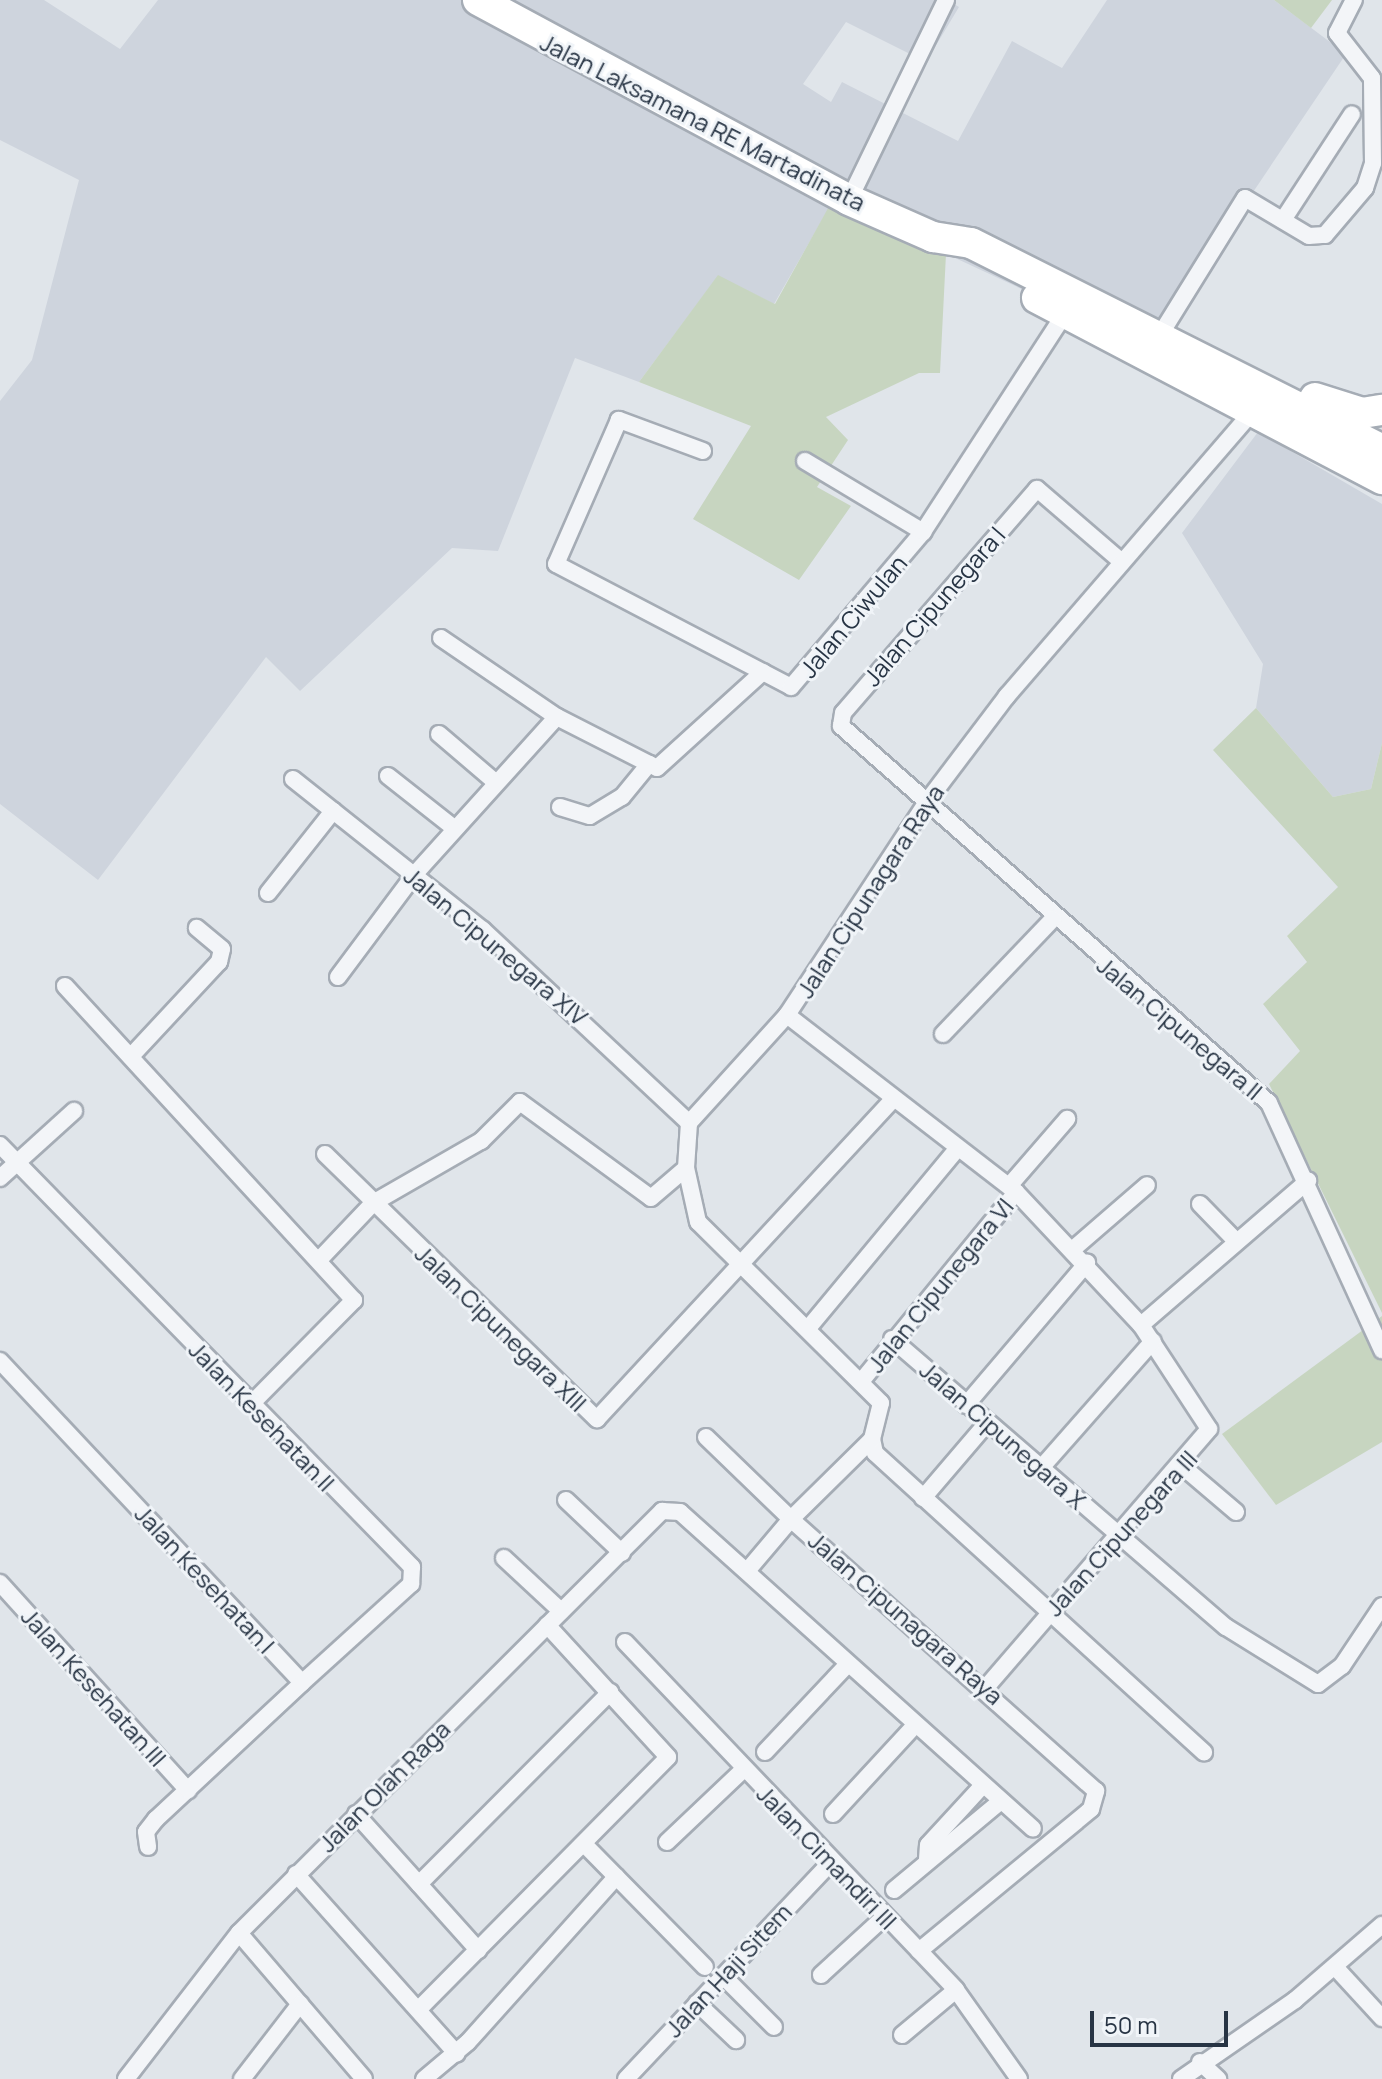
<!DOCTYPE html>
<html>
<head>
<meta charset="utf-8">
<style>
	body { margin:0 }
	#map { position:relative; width:1382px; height:2079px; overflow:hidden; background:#e0e5ea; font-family:Manrope,sans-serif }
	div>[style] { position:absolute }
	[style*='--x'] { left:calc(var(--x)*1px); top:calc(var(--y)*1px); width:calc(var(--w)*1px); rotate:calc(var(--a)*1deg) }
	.built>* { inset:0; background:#ced4dd }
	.green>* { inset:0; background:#c7d5c0 }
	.roads { filter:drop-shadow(2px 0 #a5acb5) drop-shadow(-2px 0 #a5acb5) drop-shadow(0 2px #a5acb5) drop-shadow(0 -2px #a5acb5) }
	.street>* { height:16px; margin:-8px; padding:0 8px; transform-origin:8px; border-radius:8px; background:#f3f5f8 }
	.highway>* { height:30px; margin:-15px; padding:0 15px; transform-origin:15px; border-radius:15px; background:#fff }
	span { translate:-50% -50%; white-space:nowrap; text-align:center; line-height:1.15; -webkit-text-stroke:6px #f0f4f8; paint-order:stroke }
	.street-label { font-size:24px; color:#273444 }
	.scale { position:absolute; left:1090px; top:2011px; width:138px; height:36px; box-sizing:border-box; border:4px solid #273444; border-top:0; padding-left:10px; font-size:24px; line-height:28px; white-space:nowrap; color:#273444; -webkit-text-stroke:6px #f0f4f8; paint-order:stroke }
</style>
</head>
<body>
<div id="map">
	<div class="built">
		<div style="clip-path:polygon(0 0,44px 0,120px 49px,158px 0,947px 0,959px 7px,926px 62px,846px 22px,803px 84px,831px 102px,842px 82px,958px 141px,1012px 41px,1062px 68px,1107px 0,1274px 0,1346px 54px,1148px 348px,833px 201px,774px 304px,718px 276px,639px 382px,575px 358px,498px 551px,452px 548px,300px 691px,266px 657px,98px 880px,0 804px,0 401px,32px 360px,79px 180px,0 140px)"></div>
		<div style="clip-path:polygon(1258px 432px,1382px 504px,1382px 743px,1371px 789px,1333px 797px,1256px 708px,1263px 664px,1182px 533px)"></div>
	</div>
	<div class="green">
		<div style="clip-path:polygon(1274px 0,1332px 0,1311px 28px)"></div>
		<div style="clip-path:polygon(832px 201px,946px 254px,940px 373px,919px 373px,826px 417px,848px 440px,817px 487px,851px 506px,799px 580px,693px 519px,751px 426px,639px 382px,718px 275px,775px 304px)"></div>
		<div style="clip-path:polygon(1256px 708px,1333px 797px,1371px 789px,1382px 743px,1382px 1313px,1269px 1084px,1300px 1051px,1263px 1004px,1307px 962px,1287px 936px,1338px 887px,1213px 750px)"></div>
		<div style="clip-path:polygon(1382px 1316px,1382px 1442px,1276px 1505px,1222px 1434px)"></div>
	</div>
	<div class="roads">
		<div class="street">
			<div style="--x:849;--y:200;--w:222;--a:-64.1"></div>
			<div style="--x:1283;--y:220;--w:126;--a:-56.9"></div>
			<div style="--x:1160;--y:335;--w:161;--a:-58.2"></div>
			<div style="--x:1245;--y:198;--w:74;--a:30.7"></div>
			<div style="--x:1309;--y:236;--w:16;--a:-4"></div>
			<div style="--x:1325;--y:235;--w:62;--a:-49.6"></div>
			<div style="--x:1365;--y:188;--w:26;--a:-72"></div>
			<div style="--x:1373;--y:163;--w:85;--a:-90.7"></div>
			<div style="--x:1372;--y:78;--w:57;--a:-127.9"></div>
			<div style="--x:1337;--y:33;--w:37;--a:-63"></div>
			<div style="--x:703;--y:451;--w:90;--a:-159.7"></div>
			<div style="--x:619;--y:420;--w:157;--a:113.6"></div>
			<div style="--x:556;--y:564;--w:265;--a:27.6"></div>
			<div style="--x:791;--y:687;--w:204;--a:-49.6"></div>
			<div style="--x:923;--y:532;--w:261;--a:-57"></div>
			<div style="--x:805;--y:461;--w:138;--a:31"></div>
			<div style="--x:1122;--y:562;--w:112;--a:-139.3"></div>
			<div style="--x:1037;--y:489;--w:296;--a:130.9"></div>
			<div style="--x:843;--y:713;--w:13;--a:99"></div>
			<div style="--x:841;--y:726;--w:570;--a:41.37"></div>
			<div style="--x:1269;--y:1103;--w:272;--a:65.4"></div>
			<div style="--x:441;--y:638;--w:140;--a:34.3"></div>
			<div style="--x:439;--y:734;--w:72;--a:40.5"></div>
			<div style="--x:388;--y:776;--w:84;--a:38.2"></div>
			<div style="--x:293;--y:779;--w:243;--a:38.5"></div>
			<div style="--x:483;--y:930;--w:282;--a:43.1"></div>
			<div style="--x:560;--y:807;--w:31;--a:17"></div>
			<div style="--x:590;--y:816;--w:37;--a:-31"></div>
			<div style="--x:622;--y:797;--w:43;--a:-50.7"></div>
			<div style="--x:268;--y:893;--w:105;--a:-51.6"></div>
			<div style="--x:338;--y:977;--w:127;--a:-53.3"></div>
			<div style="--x:414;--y:875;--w:213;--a:-47.9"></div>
			<div style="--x:557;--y:717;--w:112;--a:27"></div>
			<div style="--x:657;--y:768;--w:143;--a:-42.2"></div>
			<div style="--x:65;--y:986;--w:427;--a:47.4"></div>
			<div style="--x:354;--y:1300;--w:146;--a:134.7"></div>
			<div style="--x:787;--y:1015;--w:289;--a:37.7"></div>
			<div style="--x:1016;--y:1192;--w:183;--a:46.8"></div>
			<div style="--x:1141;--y:1325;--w:124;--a:56.8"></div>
			<div style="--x:1209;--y:1429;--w:341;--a:130.8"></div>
			<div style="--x:943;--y:1034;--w:159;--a:-46.3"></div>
			<div style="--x:134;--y:1053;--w:125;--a:-47"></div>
			<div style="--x:219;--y:962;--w:13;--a:-77"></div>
			<div style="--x:222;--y:949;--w:33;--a:-140"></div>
			<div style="--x:0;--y:1145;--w:590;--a:45.69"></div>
			<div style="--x:412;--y:1567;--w:17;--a:93"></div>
			<div style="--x:411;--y:1584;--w:147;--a:137.8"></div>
			<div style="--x:325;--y:1154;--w:380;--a:44.3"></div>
			<div style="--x:597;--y:1419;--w:436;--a:-47.2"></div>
			<div style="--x:0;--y:1178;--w:100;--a:-42.2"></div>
			<div style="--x:1009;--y:1186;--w:89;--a:-49.1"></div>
			<div style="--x:1200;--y:1204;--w:49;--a:45.8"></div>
			<div style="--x:1072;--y:1250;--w:99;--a:-40.9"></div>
			<div style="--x:319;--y:1260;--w:79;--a:-46.5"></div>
			<div style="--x:373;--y:1203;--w:125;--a:-29.9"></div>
			<div style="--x:481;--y:1141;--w:55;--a:-45"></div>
			<div style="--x:520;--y:1102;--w:162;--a:36.2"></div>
			<div style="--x:651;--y:1198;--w:46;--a:-40.6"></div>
			<div style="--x:1141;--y:1325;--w:221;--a:-40.8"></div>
			<div style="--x:810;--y:1326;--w:231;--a:-50.3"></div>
			<div style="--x:892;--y:1339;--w:441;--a:40.8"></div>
			<div style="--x:1226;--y:1627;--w:108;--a:31.8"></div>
			<div style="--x:1318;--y:1684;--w:30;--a:-37"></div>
			<div style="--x:1342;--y:1666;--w:72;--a:-56.3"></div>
			<div style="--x:0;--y:1361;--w:441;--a:46.8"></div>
			<div style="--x:302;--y:1683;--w:200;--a:137"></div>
			<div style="--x:156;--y:1819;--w:16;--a:128"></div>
			<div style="--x:146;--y:1832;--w:15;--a:82"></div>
			<div style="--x:864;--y:1378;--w:240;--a:-50.7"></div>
			<div style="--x:966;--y:1405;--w:187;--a:-49.6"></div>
			<div style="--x:706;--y:1437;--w:118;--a:44"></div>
			<div style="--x:791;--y:1519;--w:68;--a:130.2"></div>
			<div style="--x:872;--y:1439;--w:14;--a:78"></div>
			<div style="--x:875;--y:1453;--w:445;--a:42.3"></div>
			<div style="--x:1182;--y:1466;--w:71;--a:40.4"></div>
			<div style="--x:1041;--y:1468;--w:169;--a:-48.6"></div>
			<div style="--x:923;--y:1498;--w:100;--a:-49.5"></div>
			<div style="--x:566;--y:1500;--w:77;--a:43.4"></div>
			<div style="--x:504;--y:1558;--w:78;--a:42.9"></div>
			<div style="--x:0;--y:1583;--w:280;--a:47.8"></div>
			<div style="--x:625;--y:1642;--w:480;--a:46.4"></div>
			<div style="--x:956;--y:1990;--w:109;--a:54.7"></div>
			<div style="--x:765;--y:1752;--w:121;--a:-46.7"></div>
			<div style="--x:356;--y:1814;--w:183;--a:48.1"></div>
			<div style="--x:833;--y:1814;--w:121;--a:-47.3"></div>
			<div style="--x:667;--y:1842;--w:105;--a:-43.5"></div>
			<div style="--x:585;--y:1845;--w:171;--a:45.5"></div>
			<div style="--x:927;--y:1859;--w:14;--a:-86"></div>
			<div style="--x:928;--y:1845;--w:81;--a:-47.5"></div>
			<div style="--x:296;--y:1874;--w:241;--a:48.2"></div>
			<div style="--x:419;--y:1884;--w:271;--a:-45.1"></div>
			<div style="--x:894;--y:1890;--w:139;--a:-39.8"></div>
			<div style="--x:239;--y:1933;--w:192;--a:49.4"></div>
			<div style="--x:919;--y:1951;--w:223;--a:-39.5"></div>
			<div style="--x:1091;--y:1809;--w:19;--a:-74"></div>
			<div style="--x:1096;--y:1791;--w:409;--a:-138.3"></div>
			<div style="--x:791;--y:1519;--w:114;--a:-44.6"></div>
			<div style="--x:872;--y:1439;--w:37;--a:-76"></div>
			<div style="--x:881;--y:1403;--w:257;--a:-135.3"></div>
			<div style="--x:698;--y:1222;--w:55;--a:-102.5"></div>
			<div style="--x:686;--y:1168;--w:45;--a:-86.2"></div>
			<div style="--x:689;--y:1123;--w:146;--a:-47.8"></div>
			<div style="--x:787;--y:1015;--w:258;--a:-56.7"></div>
			<div style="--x:929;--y:799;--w:129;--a:-52.9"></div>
			<div style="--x:1007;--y:696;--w:383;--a:-49.2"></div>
			<div style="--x:1336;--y:1968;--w:68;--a:47.4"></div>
			<div style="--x:821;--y:1975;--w:86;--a:-42.6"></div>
			<div style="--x:723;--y:1976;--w:72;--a:45"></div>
			<div style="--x:697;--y:2003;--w:54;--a:43.5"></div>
			<div style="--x:419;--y:2009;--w:354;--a:-45.3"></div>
			<div style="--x:668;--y:1757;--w:179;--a:-132.5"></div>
			<div style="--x:902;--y:2035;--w:70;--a:-39.8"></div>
			<div style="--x:1200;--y:2062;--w:25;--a:43"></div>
			<div style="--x:126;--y:2079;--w:185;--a:-52.3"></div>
			<div style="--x:239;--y:1933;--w:598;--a:-44.93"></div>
			<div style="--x:662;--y:1511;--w:18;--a:3"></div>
			<div style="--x:680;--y:1512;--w:474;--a:41.9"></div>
			<div style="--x:242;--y:2079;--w:95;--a:-52.3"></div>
			<div style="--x:424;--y:2079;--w:57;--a:-40.1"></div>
			<div style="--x:468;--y:2042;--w:222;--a:-48.1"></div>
			<div style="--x:626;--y:2079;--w:299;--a:-46.6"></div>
			<div style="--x:1181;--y:2079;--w:139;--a:-34.7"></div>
			<div style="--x:1295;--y:2000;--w:115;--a:-40.8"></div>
		</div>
		<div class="highway">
			<div style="--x:478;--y:0;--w:421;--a:28.3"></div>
			<div style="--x:849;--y:200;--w:92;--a:23.8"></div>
			<div style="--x:933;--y:237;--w:38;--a:9"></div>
			<div style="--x:971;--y:243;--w:460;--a:26.7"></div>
			<div style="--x:1037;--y:298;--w:390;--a:27.7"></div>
			<div style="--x:1315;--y:398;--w:49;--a:17.7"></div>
			<div style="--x:1362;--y:413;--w:20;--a:-9"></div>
		</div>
	</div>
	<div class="street-label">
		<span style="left:703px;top:122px;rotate:27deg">Jalan Laksamana RE Martadinata</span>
		<span style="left:934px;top:606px;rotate:-49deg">Jalan Cipunegara I</span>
		<span style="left:853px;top:616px;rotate:-50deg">Jalan Ciwulan</span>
		<span style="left:870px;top:891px;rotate:-57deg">Jalan Cipunagara Raya</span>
		<span style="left:496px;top:946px;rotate:40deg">Jalan Cipunegara XIV</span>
		<span style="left:1180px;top:1028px;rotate:40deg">Jalan Cipunegara II</span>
		<span style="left:940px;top:1285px;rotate:-51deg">Jalan Cipunegara VI</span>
		<span style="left:501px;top:1328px;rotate:44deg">Jalan Cipunegara XIII</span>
		<span style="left:262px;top:1416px;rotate:46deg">Jalan Kesehatan II</span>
		<span style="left:1003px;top:1435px;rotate:41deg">Jalan Cipunegara X</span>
		<span style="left:1121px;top:1533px;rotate:-48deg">Jalan Cipunegara III</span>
		<span style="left:205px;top:1579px;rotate:47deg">Jalan Kesehatan I</span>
		<span style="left:906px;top:1618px;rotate:41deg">Jalan Cipunagara Raya</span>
		<span style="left:94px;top:1687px;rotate:48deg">Jalan Kesehatan III</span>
		<span style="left:384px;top:1786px;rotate:-45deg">Jalan Olah Raga</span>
		<span style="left:827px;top:1857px;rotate:46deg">Jalan Cimandiri III</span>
		<span style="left:728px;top:1970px;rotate:-47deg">Jalan Haji Sitem</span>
	</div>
	<div class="scale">50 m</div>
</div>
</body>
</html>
